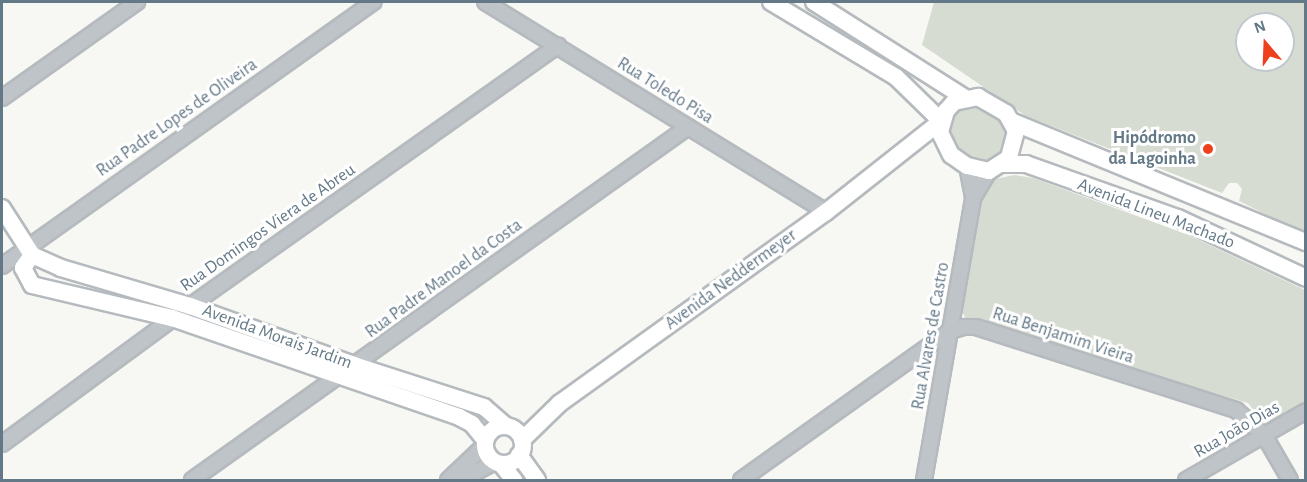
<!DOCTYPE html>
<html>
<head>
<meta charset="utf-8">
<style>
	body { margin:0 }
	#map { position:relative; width:1307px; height:482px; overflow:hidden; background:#f7f7f3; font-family:"Alegreya Sans",sans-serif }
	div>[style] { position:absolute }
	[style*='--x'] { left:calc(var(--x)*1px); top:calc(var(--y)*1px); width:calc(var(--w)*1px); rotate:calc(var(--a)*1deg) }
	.green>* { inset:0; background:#d7dcd2 }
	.roads { filter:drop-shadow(2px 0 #b5babe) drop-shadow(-2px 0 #b5babe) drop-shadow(0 2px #b5babe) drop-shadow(0 -2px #b5babe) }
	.minor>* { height:14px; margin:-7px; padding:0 7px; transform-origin:7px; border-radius:7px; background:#bfc4c8 }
	.major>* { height:16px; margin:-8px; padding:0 8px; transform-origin:8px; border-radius:8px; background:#fff }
	.major>.ring { margin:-8px; padding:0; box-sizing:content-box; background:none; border:16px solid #fff; border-radius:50% }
	.dots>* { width:16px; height:16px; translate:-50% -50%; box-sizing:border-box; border:3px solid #fff; border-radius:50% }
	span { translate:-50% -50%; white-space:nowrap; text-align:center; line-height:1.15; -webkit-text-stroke:6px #fff; paint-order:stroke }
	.street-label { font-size:18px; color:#647987 }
	.poi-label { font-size:18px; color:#647987; font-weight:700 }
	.right { translate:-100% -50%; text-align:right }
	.frame { position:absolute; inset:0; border:3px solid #647987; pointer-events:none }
	.north { position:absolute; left:1235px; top:12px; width:60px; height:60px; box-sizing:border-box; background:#fff; border:2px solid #c1c9cf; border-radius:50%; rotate:341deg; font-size:16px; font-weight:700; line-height:24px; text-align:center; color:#647987 }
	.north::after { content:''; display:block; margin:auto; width:21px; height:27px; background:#ee401c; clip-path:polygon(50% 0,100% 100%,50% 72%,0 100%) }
</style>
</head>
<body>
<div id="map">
	<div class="green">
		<div style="clip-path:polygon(evenodd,934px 2px,1305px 2px,1305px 234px,1239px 201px,1242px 189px,1237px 183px,1229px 183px,1222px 193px,1026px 116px,922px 45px,934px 2px,1247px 24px,1283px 24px,1283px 60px,1247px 60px,1247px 24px)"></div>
		<div style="clip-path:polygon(970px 102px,1008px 123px,1006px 157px,978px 168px,947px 144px,948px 115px)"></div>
		<div style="clip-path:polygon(1014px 175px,1033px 178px,1186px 234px,1305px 290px,1305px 408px,1279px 423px,1260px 418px,1248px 403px,967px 320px,960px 309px,981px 198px,996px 179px)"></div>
	</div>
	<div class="roads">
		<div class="minor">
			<div style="--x:485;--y:2;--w:400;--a:31.6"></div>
			<div style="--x:2;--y:98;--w:166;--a:-35.4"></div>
			<div style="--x:967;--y:166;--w:33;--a:79"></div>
			<div style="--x:2;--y:266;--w:456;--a:-35.4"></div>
			<div style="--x:2;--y:444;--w:233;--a:-36.3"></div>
			<div style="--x:190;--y:306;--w:451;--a:-35.3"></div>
			<div style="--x:192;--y:480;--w:609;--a:-35.44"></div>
			<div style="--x:448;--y:480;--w:50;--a:-43.4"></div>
			<div style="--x:461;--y:480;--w:38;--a:-28"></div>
			<div style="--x:741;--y:480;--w:257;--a:-35.5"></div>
			<div style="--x:950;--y:331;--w:15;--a:-16"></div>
			<div style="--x:964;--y:327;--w:12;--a:0"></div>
			<div style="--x:976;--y:327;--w:273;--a:17.7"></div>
			<div style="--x:1236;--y:410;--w:38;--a:42"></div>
			<div style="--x:1264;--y:435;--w:52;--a:60"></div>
			<div style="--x:924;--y:480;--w:286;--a:-80.1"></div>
			<div style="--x:973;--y:198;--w:31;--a:-59"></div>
			<div style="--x:1186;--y:480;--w:138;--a:-29.9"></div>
		</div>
		<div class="major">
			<div style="--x:771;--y:2;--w:146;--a:31"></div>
			<div style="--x:896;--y:77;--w:63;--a:44.4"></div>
			<div style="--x:814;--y:2;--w:179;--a:32.4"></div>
			<div style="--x:978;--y:97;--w:32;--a:30"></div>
			<div style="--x:1006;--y:113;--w:21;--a:61"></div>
			<div style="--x:1016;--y:131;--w:28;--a:105"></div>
			<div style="--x:1009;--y:158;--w:24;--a:147"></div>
			<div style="--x:989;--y:171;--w:23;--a:-167"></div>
			<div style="--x:967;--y:166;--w:19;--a:-145"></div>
			<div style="--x:951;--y:155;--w:25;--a:-116"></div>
			<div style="--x:940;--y:132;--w:22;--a:-74"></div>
			<div style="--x:946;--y:111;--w:12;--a:-48"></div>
			<div style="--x:954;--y:102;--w:25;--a:-12"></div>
			<div style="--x:1013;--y:122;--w:317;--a:22.3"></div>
			<div style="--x:1002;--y:164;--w:24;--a:0"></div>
			<div style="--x:1026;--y:164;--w:161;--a:19.6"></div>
			<div style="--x:1178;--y:218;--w:141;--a:25.1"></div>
			<div style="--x:2;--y:208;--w:56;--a:57.4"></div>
			<div style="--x:32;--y:255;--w:16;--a:125"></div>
			<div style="--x:23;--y:268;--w:19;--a:62"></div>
			<div style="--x:32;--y:285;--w:144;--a:13.3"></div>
			<div style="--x:172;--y:318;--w:304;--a:19"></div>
			<div style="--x:459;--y:417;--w:15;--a:28"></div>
			<div style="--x:472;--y:424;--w:21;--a:51"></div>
			<div style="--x:32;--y:255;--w:32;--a:24"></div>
			<div style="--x:61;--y:268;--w:134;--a:16.4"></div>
			<div style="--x:190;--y:306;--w:174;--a:19.8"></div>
			<div style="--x:354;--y:365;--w:137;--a:17.9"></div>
			<div style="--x:484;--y:407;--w:29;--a:41"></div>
			<div class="ring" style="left:485px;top:426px;width:22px;height:22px"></div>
			<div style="--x:522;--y:440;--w:53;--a:-44.2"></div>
			<div style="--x:560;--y:403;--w:327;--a:-35.7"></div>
			<div style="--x:826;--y:212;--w:145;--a:-38.3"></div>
			<div style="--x:519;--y:455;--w:31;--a:54"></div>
			<div style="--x:501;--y:464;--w:21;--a:51"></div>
		</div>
	</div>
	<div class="dots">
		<div style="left:1208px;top:149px;background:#ee401c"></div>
	</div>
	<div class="street-label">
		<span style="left:665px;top:91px;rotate:32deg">Rua Toledo Pisa</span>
		<span style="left:177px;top:118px;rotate:-35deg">Rua Padre Lopes de Oliveira</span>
		<span style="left:1156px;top:214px;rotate:21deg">Avenida Lineu Machado</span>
		<span style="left:268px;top:228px;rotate:-35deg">Rua Domingos Viera de Abreu</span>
		<span style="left:444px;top:279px;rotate:-36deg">Rua Padre Manoel da Costa</span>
		<span style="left:731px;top:280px;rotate:-36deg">Avenida Neddermeyer</span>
		<span style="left:931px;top:336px;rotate:-80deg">Rua Alvares de Castro</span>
		<span style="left:1063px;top:336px;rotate:18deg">Rua Benjamim Vieira</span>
		<span style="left:277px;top:337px;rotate:20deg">Avenida Morais Jardim</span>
		<span style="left:1237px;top:430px;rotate:-30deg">Rua João Dias</span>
	</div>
	<div class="poi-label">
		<span class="right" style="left:1196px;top:149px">Hipódromo<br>da Lagoinha</span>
	</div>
	<div class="frame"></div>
	<div class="north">N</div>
</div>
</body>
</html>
